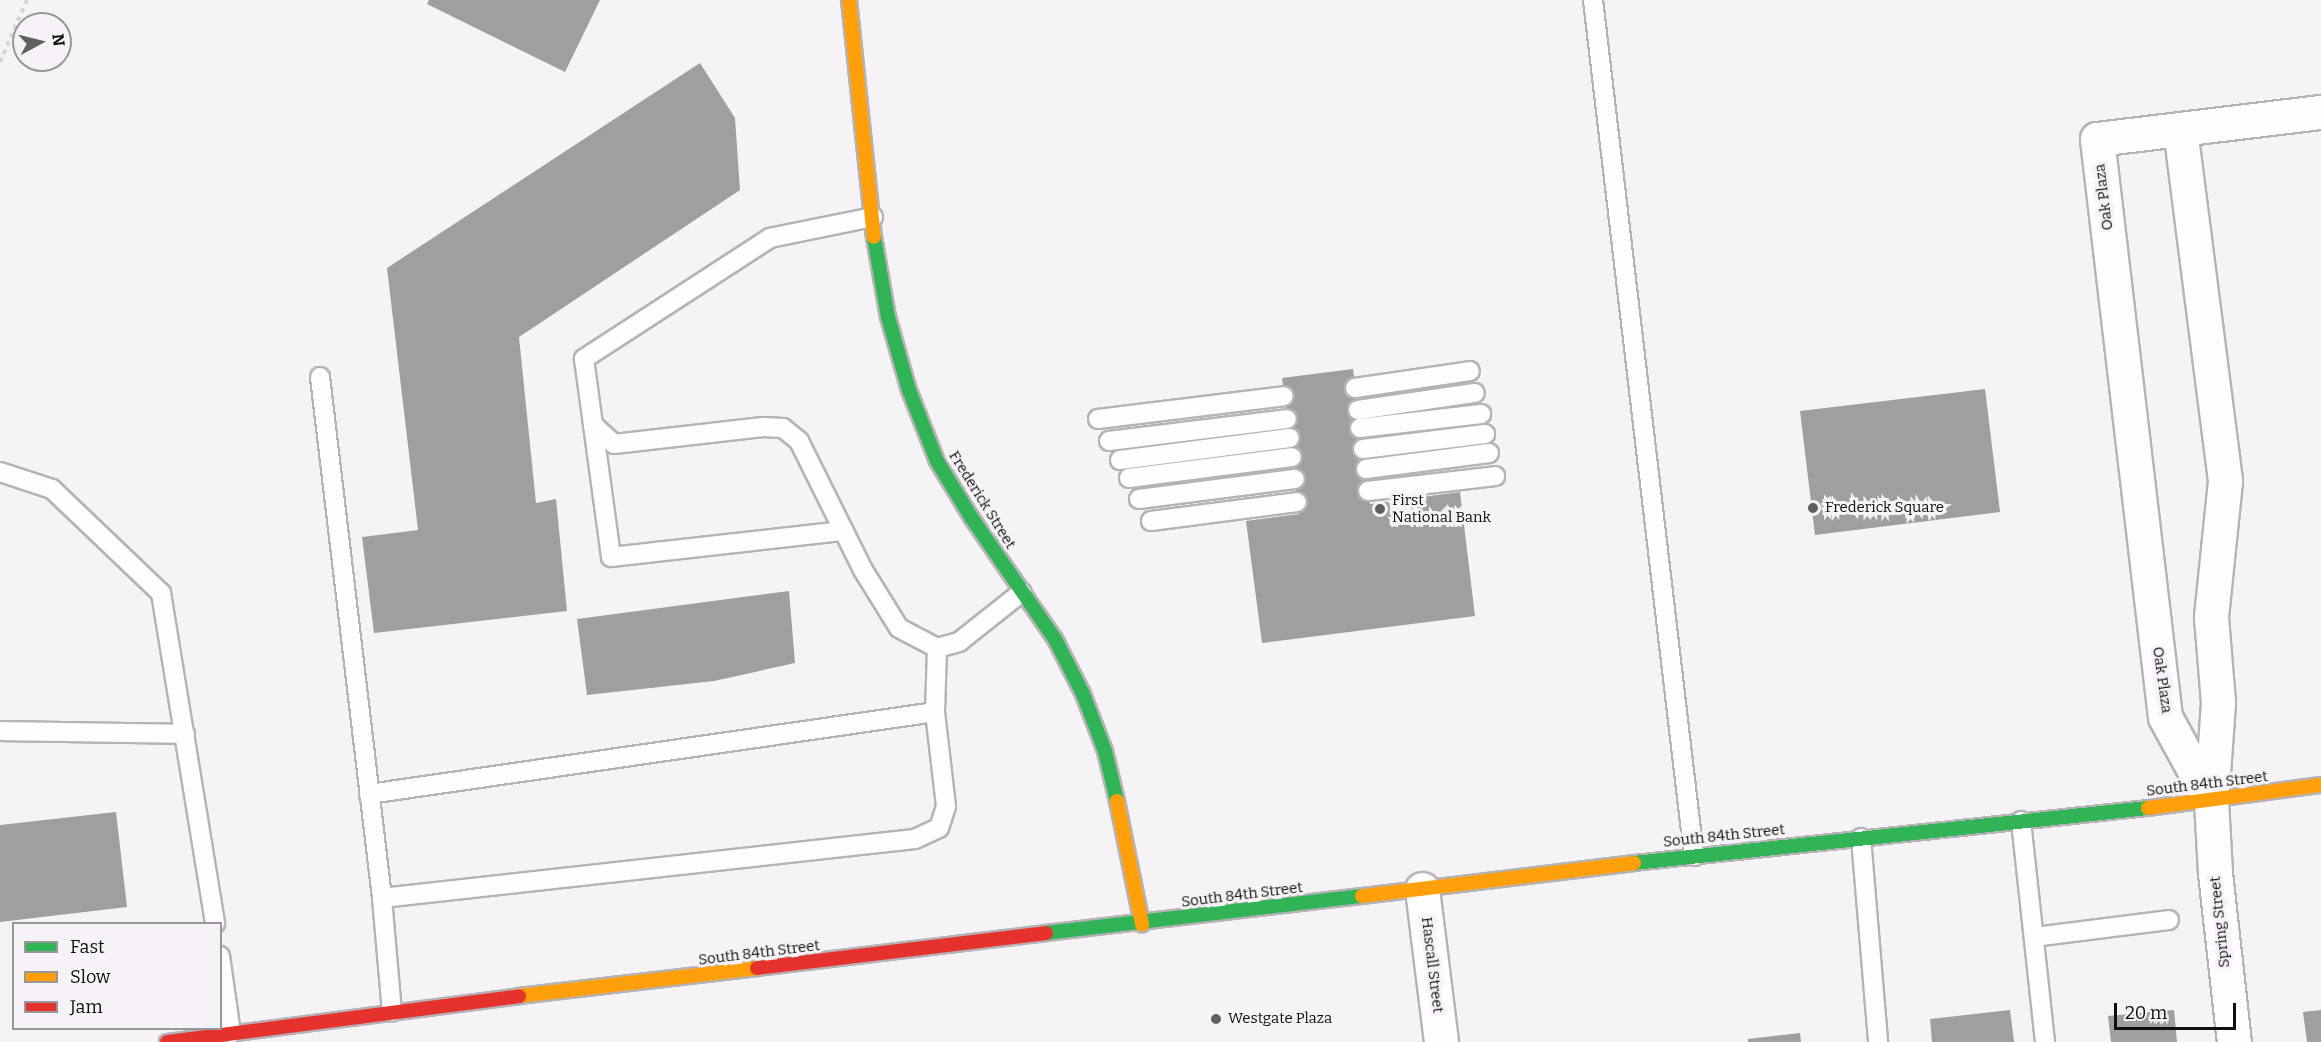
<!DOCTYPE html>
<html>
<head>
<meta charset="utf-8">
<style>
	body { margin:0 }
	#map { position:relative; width:2321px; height:1042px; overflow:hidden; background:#f5f3f6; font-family:Bitter,serif }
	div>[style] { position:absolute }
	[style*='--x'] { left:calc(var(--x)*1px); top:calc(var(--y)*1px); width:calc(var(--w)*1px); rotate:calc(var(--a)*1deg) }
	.building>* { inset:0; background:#a09ea1 }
	.path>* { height:4px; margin-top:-2px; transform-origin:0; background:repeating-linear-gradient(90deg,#d6d5d6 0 4.5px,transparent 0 9px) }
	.roads { filter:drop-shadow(2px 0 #b5b3b6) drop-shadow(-2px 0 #b5b3b6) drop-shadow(0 2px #b5b3b6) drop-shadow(0 -2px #b5b3b6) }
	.lane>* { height:18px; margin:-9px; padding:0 9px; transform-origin:9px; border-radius:9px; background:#fefdfe }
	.street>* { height:33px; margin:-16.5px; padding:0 16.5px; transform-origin:16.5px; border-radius:16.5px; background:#fefdfe }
	.fast>* { height:14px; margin:-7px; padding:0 7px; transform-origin:7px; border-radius:7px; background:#30b455 }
	.slow>* { height:14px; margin:-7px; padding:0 7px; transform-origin:7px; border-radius:7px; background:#ff9f0a }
	.jam>* { height:14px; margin:-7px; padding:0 7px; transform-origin:7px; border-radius:7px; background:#e5322d }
	.dots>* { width:16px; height:16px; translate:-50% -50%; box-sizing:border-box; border:3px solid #f6f2f7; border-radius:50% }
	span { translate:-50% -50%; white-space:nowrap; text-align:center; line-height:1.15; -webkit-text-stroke:6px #f6f2f7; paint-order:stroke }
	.street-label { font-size:15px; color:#0f0e10 }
	.poi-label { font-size:15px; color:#0f0e10 }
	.left { translate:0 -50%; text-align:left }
	.legend { position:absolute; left:12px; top:922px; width:210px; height:108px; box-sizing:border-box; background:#f6f2f7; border:2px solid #9a979b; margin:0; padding:8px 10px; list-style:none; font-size:18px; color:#0f0e10 }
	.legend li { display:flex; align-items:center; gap:12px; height:30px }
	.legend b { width:30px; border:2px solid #9a979b }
	.north { position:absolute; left:12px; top:12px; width:60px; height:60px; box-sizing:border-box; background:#f6f2f7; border:2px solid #9a979b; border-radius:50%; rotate:83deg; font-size:16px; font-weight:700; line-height:24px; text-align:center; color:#0f0e10 }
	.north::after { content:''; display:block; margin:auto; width:21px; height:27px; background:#605e60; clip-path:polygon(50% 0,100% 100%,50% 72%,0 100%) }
	.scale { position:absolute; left:2114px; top:1003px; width:122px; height:27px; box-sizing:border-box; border:3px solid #0f0e10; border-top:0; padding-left:8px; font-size:18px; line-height:21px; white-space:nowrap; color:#0f0e10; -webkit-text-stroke:4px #f6f2f7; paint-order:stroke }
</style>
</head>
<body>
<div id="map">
	<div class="building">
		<div style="clip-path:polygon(429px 0,600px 0,565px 72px,427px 4px)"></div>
		<div style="clip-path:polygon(700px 63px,735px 118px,740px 190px,519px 337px,536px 503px,556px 499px,567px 611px,374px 633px,362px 537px,418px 530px,387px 268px)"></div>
		<div style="clip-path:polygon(1353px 369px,1370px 504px,1460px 492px,1475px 616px,1262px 643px,1246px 521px,1299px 514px,1282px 378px)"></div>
		<div style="clip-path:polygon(1985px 389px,2000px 512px,1815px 535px,1800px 411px)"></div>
		<div style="clip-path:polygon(789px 591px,795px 663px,714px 681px,587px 695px,577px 619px)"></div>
		<div style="clip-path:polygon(116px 812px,127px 907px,0 922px,0 825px)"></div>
		<div style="clip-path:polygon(2010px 1010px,2014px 1042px,1932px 1042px,1930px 1019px)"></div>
		<div style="clip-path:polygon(2174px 1010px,2177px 1042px,2111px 1042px,2108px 1016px)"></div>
		<div style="clip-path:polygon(2321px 1010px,2321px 1042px,2307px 1042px,2303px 1012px)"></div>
		<div style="clip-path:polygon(1800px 1033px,1801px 1042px,1748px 1042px,1748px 1039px)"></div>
	</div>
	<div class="path">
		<div style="--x:0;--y:62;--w:68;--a:-66.5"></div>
	</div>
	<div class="roads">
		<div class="lane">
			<div style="--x:1593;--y:0;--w:862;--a:83.27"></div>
			<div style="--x:873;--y:217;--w:105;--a:168.5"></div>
			<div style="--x:770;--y:238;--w:222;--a:147"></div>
			<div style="--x:584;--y:359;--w:67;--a:82.2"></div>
			<div style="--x:593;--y:425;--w:28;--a:42"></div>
			<div style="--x:614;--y:444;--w:150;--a:-6.5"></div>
			<div style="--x:763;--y:427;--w:20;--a:3"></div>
			<div style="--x:783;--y:428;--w:21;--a:39"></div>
			<div style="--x:799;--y:441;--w:144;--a:63.6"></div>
			<div style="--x:863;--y:570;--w:68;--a:58.2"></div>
			<div style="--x:899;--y:628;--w:43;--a:27.8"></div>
			<div style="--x:937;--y:648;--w:23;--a:-15"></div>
			<div style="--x:959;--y:642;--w:80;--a:-38.4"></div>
			<div style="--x:320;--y:377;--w:525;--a:83.21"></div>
			<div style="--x:382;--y:898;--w:114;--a:85"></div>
			<div style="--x:1355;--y:388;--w:116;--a:-8.4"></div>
			<div style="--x:1358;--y:410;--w:118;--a:-8.3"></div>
			<div style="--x:1098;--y:419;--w:187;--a:-7"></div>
			<div style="--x:593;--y:425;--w:133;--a:82.2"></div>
			<div style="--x:611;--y:557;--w:234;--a:-6.4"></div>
			<div style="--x:1360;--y:428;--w:122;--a:-6.6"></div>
			<div style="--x:1109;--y:441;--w:179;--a:-7"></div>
			<div style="--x:1363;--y:449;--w:123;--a:-7"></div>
			<div style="--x:1120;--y:460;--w:171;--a:-7.4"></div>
			<div style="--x:1366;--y:469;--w:124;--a:-7.4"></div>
			<div style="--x:0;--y:472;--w:55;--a:18.1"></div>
			<div style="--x:52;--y:489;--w:151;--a:43.7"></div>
			<div style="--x:161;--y:593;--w:335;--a:80.7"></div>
			<div style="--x:1129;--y:478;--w:164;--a:-7.3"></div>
			<div style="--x:1368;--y:491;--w:128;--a:-6.7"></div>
			<div style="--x:1139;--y:499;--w:157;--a:-7.3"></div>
			<div style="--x:1151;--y:521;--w:147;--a:-7.4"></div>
			<div style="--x:0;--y:731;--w:185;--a:0.9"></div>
			<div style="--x:369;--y:794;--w:572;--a:-8.24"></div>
			<div style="--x:935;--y:712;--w:64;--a:-88.2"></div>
			<div style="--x:2021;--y:821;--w:222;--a:83.8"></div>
			<div style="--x:1861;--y:838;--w:205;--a:85.2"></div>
			<div style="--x:382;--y:898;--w:536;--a:-6.32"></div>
			<div style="--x:915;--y:839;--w:26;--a:-25"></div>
			<div style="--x:939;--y:828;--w:23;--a:-72"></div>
			<div style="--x:946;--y:806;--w:95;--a:-96.7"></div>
			<div style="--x:2034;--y:937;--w:136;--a:-7.2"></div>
			<div style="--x:220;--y:956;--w:78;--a:81.9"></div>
		</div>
		<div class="street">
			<div style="--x:2180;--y:129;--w:355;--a:82.7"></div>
			<div style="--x:2225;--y:481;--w:137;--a:95.9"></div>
			<div style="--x:2211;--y:617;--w:86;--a:85.3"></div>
			<div style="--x:2218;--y:703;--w:98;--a:94.1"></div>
			<div style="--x:2211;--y:801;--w:72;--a:86.8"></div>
			<div style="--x:2215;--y:873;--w:170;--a:83.6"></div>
			<div style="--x:2211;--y:801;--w:96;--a:-118.7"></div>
			<div style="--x:2165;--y:717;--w:582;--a:-96.71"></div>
			<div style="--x:2097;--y:139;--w:226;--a:-6.9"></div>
			<div style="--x:1422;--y:889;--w:154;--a:82.9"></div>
		</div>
		<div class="fast">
			<div style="--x:874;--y:237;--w:81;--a:80.1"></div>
			<div style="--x:888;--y:317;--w:76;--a:74"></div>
			<div style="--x:909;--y:390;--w:76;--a:68.5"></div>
			<div style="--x:937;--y:461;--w:66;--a:58.7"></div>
			<div style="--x:971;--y:517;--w:148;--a:55.5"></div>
			<div style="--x:1055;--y:639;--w:62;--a:63"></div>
			<div style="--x:1083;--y:694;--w:61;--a:68.9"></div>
			<div style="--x:1105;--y:751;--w:51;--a:76.5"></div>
			<div style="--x:1634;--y:863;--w:517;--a:-6.11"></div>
			<div style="--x:1046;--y:933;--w:318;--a:-6.7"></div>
		</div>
		<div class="slow">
			<div style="--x:849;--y:0;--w:238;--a:84"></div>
			<div style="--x:1117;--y:801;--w:126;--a:78.5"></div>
			<div style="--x:2148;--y:808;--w:175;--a:-7.6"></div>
			<div style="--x:1362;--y:896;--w:274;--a:-6.9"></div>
			<div style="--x:519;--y:996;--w:240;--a:-6.7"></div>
		</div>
		<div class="jam">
			<div style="--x:757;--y:968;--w:291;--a:-6.9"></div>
			<div style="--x:167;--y:1042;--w:355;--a:-7.4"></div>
		</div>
	</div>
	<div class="dots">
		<div style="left:1813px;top:508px;background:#605e60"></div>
		<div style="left:1380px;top:509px;background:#605e60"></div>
		<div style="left:1216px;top:1019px;background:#605e60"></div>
	</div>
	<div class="street-label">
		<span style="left:2104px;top:197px;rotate:-97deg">Oak Plaza</span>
		<span style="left:982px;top:500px;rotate:58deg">Frederick Street</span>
		<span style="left:2162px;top:680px;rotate:82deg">Oak Plaza</span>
		<span style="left:2207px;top:784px;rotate:-7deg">South 84th Street</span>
		<span style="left:1724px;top:836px;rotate:-6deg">South 84th Street</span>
		<span style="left:1242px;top:895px;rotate:-7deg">South 84th Street</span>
		<span style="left:2220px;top:922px;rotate:-96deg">Spring Street</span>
		<span style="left:759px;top:953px;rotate:-7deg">South 84th Street</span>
		<span style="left:1432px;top:965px;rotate:83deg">Hascall Street</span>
	</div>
	<div class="poi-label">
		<span class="left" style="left:1392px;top:509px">First<br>National Bank</span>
		<span class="left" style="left:1825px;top:508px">Frederick Square</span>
		<span class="left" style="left:1228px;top:1019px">Westgate Plaza</span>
	</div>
	<ul class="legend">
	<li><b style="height:8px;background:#30b455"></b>Fast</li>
	<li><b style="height:8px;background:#ff9f0a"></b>Slow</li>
	<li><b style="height:8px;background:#e5322d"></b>Jam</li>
	</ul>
	<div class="north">N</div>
	<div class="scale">20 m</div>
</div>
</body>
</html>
